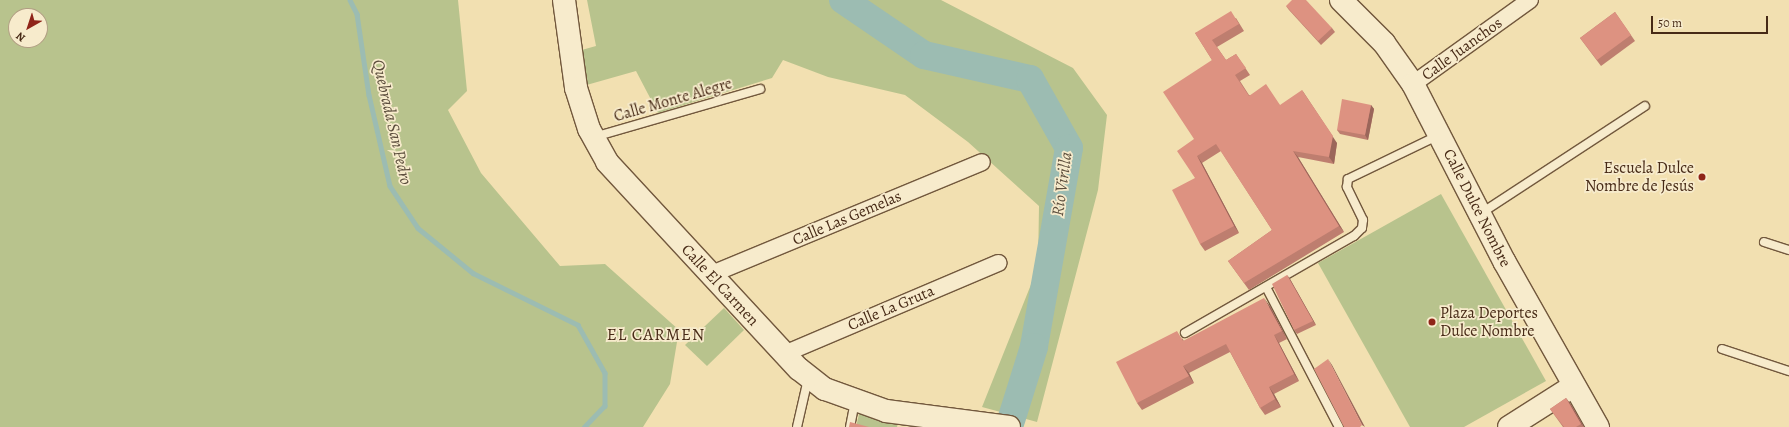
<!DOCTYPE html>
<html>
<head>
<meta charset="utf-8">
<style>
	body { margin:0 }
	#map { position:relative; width:1789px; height:427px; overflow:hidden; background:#f2e0b1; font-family:Alegreya,serif }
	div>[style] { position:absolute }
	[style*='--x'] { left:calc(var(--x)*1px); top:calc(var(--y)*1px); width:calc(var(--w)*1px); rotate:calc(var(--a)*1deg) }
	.green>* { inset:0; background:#b8c38d }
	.stream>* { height:4.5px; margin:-2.25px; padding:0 2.25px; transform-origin:2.25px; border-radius:2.25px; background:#9cbcb2 }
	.river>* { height:28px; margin:-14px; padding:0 14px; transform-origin:14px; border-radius:14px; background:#9cbcb2 }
	.roads { filter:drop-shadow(1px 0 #72583d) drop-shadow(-1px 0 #72583d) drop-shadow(0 1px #72583d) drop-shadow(0 -1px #72583d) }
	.lane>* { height:8px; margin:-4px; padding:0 4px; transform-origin:4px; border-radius:4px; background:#f7ebcc }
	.street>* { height:16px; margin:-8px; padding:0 8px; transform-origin:8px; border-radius:8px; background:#f7ebcc }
	.secondary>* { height:22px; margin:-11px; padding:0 11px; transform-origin:11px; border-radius:11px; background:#f7ebcc }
	.wall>* { inset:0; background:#be7e6f }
	.shaded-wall>* { inset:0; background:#9b665a }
	.building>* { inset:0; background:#dd9281 }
	.dots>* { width:11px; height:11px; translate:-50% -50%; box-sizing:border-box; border:2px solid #f7ebcc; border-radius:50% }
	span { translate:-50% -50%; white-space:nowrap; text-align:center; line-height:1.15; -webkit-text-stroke:3.5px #f7ebcc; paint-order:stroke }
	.street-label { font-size:16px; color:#472a16 }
	.poi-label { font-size:16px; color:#472a16 }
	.right { translate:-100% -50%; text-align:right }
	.left { translate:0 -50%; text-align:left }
	.water-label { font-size:17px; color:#5c4e3d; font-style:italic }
	.neighbourhood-label { font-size:17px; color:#472a16; letter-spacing:1px }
	.north { position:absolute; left:8px; top:8px; width:40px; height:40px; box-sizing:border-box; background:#f7ebcc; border:1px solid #b19e83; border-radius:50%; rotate:219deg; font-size:11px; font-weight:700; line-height:16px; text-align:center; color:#472a16 }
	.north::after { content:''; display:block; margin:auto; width:14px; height:18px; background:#8f2418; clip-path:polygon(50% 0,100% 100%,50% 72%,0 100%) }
	.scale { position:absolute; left:1651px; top:16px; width:117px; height:18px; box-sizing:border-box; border:2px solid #472a16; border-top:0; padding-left:5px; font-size:12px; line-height:14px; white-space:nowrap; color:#472a16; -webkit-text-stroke:3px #f7ebcc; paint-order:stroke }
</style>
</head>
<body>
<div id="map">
	<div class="green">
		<div style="clip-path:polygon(evenodd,0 0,458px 0,467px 91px,448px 110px,481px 173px,560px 266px,605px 264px,679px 330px,670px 384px,643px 427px,0 427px,0 0,16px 16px,40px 16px,40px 40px,16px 40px,16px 16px)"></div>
		<div style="clip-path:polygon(587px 0,941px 0,1073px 68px,1107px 115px,1098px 190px,1037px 422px,982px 407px,1038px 267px,1039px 206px,968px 142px,905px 95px,828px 77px,783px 60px,772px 78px,658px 113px,636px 71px,583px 86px,578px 51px,596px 46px)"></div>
		<div style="clip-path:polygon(1441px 194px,1546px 381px,1464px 427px,1410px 427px,1318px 263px)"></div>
		<div style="clip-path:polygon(724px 308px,744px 330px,707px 366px,685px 345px)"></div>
		<div style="clip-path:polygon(860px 410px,899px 419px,897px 427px,856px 427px)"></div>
	</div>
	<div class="stream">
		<div style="--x:350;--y:0;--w:16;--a:63"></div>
		<div style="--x:357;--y:14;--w:82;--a:81.6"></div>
		<div style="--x:369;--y:95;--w:93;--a:77"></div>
		<div style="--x:390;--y:186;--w:50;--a:56.3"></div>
		<div style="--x:418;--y:228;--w:71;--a:39.3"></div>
		<div style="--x:473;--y:273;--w:117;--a:26.3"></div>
		<div style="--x:578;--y:325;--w:55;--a:60.6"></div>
		<div style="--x:605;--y:373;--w:33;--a:90"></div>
		<div style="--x:605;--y:406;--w:29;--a:134"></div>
	</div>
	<div class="river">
		<div style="--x:843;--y:0;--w:98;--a:34.2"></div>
		<div style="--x:924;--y:55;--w:109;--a:12.8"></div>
		<div style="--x:1030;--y:79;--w:79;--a:60.5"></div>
		<div style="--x:1069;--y:148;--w:202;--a:100"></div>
		<div style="--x:1034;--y:347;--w:84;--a:107.4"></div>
	</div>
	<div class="roads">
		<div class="lane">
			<div style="--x:594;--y:137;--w:173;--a:-16.1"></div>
			<div style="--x:1480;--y:214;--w:197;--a:-33.2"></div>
			<div style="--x:1764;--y:242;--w:26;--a:18"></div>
			<div style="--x:1266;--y:287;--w:158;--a:62.5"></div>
			<div style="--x:1185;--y:333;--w:195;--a:-29.9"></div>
			<div style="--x:1354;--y:236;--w:11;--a:-45"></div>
			<div style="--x:1362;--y:228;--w:8;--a:-83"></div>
			<div style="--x:1363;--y:220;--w:37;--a:-116"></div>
			<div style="--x:1347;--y:187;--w:8;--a:-83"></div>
			<div style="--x:1348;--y:179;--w:101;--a:-25.8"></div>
			<div style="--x:1722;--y:349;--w:71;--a:18.2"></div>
			<div style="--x:797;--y:427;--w:49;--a:-77.1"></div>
			<div style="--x:850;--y:427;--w:26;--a:-79"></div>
		</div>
		<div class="street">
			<div style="--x:1413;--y:84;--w:144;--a:-35.7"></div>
			<div style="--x:712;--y:274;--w:292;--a:-22.5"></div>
			<div style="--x:784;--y:354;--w:233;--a:-23"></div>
		</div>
		<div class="secondary">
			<div style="--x:564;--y:0;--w:89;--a:82.2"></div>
			<div style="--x:576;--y:88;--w:43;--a:72.4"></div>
			<div style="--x:589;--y:129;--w:38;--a:61"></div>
			<div style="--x:607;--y:162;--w:282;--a:47.2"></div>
			<div style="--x:799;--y:369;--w:33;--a:38"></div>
			<div style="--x:825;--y:389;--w:65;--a:19.8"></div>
			<div style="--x:886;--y:411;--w:124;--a:7.4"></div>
			<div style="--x:1341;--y:0;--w:61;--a:45"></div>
			<div style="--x:1384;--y:43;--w:50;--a:54.7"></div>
			<div style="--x:1413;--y:84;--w:199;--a:62.8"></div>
			<div style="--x:1504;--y:261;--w:191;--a:60.5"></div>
			<div style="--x:1509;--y:427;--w:75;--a:-32.4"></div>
		</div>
	</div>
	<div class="wall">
		<div style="clip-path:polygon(1286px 6px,1332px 28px,1335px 32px,1321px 45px,1289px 10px)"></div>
		<div style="clip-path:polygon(1615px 12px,1635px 41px,1601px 66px,1580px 38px)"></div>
		<div style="clip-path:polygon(1236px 18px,1244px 31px,1217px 47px,1226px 60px,1236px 54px,1250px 75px,1240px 81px,1249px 95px,1280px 105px,1337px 143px,1334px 164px,1298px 157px,1344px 232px,1249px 290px,1228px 261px,1272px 230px,1221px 151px,1202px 163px,1239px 233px,1205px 251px,1200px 244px,1195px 178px,1194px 139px,1212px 60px,1195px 33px)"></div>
		<div style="clip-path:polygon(1371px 105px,1374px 109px,1368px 140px,1340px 134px,1337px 130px)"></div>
		<div style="clip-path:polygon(1287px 275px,1290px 279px,1316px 325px,1297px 334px,1294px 330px)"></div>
		<div style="clip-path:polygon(1270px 306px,1287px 339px,1279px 343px,1299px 381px,1274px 394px,1281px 407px,1265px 415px,1260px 408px,1230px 352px,1189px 373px,1194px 383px,1142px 410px,1137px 403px,1182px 338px,1184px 341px)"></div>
		<div style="clip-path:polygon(1566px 398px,1572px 406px,1584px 427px,1563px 427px,1550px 409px)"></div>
	</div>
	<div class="shaded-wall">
		<div style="clip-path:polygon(1302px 90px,1337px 143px,1334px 164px,1329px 157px)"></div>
		<div style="clip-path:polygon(1371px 105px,1374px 109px,1368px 140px,1365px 135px)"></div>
		<div style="clip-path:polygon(1293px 151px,1298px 157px,1344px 232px,1339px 226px)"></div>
		<div style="clip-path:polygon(1197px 156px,1202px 163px,1239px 233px,1234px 226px)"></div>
		<div style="clip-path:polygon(1287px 275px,1290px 279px,1316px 325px,1313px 321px)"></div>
		<div style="clip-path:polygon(1264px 298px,1270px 306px,1287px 339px,1282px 331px)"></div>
		<div style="clip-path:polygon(1274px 335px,1279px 343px,1299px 381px,1294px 374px)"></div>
		<div style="clip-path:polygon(1328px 359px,1332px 365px,1365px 427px,1362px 425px)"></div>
		<div style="clip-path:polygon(1183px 366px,1189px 373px,1194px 383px,1189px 376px)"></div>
		<div style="clip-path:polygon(1269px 387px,1274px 394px,1281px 407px,1275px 399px)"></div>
		<div style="clip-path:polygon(1566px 398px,1572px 406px,1584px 427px,1581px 424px)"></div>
	</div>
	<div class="building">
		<div style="clip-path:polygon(1292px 0,1306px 0,1332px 28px,1318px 41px,1286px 6px)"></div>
		<div style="clip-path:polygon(1231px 11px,1239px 24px,1212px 40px,1226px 60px,1236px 54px,1246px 68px,1235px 75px,1249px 96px,1266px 84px,1280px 105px,1302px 90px,1333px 136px,1329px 157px,1293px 151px,1339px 226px,1244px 283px,1228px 261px,1272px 230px,1216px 144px,1197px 156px,1234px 226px,1200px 244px,1172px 190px,1195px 178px,1177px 151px,1194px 139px,1163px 92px,1212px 60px,1195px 33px)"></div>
		<div style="clip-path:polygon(1615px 12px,1631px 35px,1597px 60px,1580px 38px)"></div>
		<div style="clip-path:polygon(1342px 99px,1371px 105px,1365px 135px,1337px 130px)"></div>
		<div style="clip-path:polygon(1287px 275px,1313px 321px,1294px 330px,1272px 284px)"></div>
		<div style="clip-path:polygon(1264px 298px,1282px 331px,1274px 335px,1294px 374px,1269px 387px,1275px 399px,1260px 408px,1226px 344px,1183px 366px,1189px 376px,1137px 403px,1116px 362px,1177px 331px,1183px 341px)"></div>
		<div style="clip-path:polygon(1328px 359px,1362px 425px,1360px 427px,1344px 427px,1314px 369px)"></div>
		<div style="clip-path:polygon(1566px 398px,1581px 424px,1576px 427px,1564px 427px,1550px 409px)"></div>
		<div style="clip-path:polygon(850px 422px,869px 427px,849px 427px)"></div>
	</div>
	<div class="dots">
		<div style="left:1702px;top:177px;background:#8f2418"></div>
		<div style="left:1432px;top:322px;background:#8f2418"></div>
	</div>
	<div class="street-label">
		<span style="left:1462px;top:49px;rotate:-36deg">Calle Juanchos</span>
		<span style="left:673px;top:100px;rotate:-16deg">Calle Monte Alegre</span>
		<span style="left:1477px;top:208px;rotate:63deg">Calle Dulce Nombre</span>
		<span style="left:847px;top:218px;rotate:-23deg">Calle Las Gemelas</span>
		<span style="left:720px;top:285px;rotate:47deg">Calle El Carmen</span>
		<span style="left:891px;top:308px;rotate:-23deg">Calle La Gruta</span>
	</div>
	<div class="poi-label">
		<span class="right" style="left:1694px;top:177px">Escuela Dulce<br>Nombre de Jesús</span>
		<span class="left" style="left:1440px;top:322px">Plaza Deportes<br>Dulce Nombre</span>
	</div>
	<div class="water-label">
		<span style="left:392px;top:122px;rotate:77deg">Quebrada San Pedro</span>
		<span style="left:1062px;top:184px;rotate:-82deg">Río Virilla</span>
	</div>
	<div class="neighbourhood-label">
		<span style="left:656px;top:335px">EL CARMEN</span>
	</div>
	<div class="north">N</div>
	<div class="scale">50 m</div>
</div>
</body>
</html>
